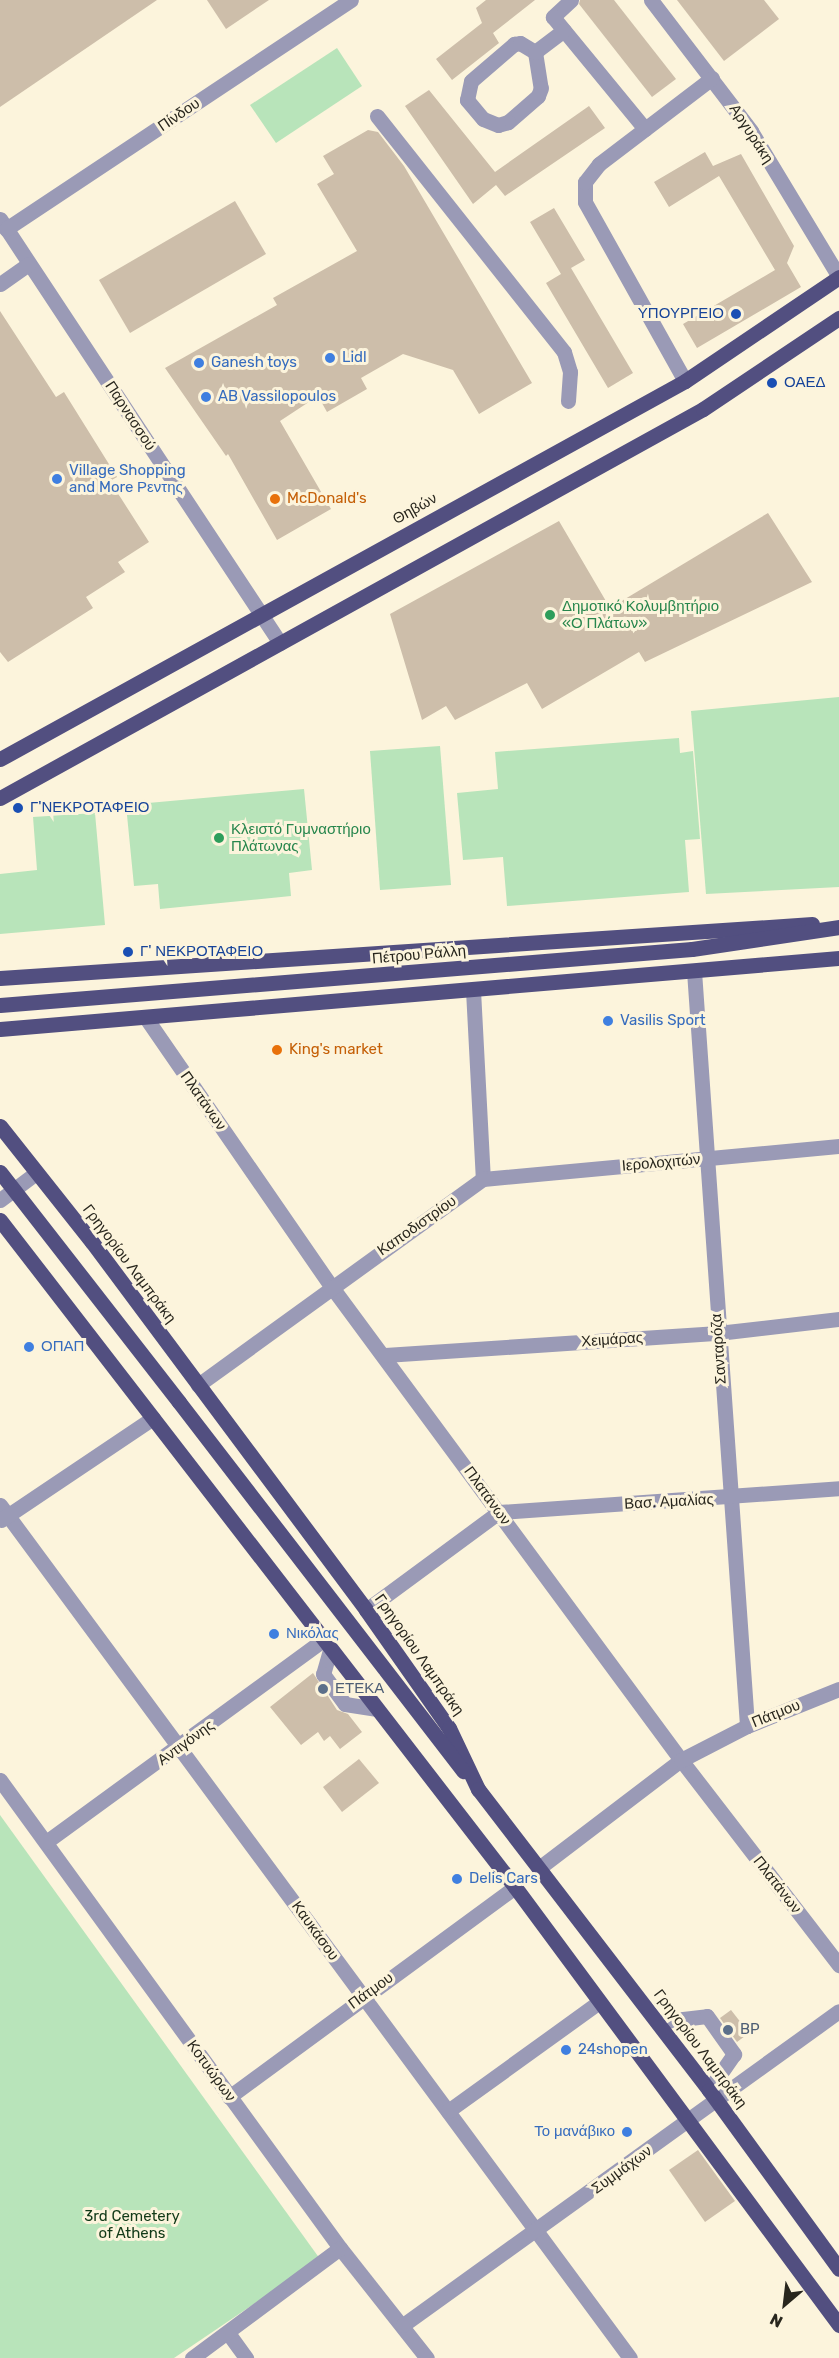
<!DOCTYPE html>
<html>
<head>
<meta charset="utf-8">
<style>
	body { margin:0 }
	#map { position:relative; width:839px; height:2358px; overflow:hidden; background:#fcf4dc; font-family:Rubik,sans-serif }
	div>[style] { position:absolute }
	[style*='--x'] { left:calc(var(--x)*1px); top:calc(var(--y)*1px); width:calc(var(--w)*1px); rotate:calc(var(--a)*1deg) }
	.green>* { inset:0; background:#b8e4ba }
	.building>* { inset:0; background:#cdbeaa }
	.minor>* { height:15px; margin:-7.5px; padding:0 7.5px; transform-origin:7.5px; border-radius:7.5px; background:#9a9ab6 }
	.major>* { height:15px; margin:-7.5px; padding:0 7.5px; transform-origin:7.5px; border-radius:7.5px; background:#524f80 }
	.major-bridge>* { height:15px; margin:-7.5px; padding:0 7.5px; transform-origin:7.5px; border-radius:7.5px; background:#524f80 }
	.dots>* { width:16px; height:16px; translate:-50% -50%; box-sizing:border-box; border:3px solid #fcf4dc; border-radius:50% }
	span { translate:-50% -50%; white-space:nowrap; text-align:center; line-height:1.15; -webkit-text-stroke:6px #fcf4dc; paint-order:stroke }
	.street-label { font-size:15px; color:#28261d }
	.transit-label { font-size:15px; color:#164399 }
	.right { translate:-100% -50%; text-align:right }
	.left { translate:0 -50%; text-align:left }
	.shop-label { font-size:15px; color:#366cbe }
	.food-label { font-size:15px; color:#c56008 }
	.leisure-label { font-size:15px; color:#27864d }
	.service-label { font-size:15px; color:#4e5e75 }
	.park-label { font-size:15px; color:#113a18 }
	.north { position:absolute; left:755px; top:2274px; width:60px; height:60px; -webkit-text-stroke:4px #fcf4dc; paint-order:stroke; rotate:208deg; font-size:16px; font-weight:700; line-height:24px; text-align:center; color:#28261d }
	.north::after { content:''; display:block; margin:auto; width:21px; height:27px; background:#28261d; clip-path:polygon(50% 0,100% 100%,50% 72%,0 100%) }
</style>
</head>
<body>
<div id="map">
	<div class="green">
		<div style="clip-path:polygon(337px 48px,362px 86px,276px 143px,250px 105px)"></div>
		<div style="clip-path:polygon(839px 697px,839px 887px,706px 894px,691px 711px)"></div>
		<div style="clip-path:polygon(679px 738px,680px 753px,693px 751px,700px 839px,685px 840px,689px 892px,507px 906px,503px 857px,463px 860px,457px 793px,498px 789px,495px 752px)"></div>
		<div style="clip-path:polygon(440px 746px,451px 885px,380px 890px,370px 751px)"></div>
		<div style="clip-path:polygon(304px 789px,312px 870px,289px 873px,291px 896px,160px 909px,158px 884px,134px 886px,126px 805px)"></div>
		<div style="clip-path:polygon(95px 813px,105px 925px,0 934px,0 874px,37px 870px,33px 817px)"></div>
		<div style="clip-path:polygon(0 1815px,320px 2259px,174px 2358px,0 2358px)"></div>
	</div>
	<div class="building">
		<div style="clip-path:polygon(0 0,157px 0,0 107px)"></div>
		<div style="clip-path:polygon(207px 0,269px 0,226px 29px)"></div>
		<div style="clip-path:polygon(486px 0,535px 0,493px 33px,499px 43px,452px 80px,436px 59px,482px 23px,476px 8px)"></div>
		<div style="clip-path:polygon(580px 0,614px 0,676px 79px,652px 97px,579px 4px)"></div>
		<div style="clip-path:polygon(677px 0,764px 0,779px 19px,724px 61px)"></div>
		<div style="clip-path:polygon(429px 90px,495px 172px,589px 106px,605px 128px,505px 196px,496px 185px,473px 204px,405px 106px)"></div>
		<div style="clip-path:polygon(368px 130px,378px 132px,404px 166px,532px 383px,479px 414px,453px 370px,403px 354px,361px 378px,367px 389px,327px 412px,318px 396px,280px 421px,331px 509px,277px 540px,228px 454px,226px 456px,165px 368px,277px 305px,273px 298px,357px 251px,317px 184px,334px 174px,323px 156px)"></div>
		<div style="clip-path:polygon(705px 152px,713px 166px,741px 154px,794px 246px,787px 263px,801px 287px,697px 348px,683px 324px,775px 270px,719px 176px,669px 207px,654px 182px)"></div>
		<div style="clip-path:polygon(235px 201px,266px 254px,130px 333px,99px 280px)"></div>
		<div style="clip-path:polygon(554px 208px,585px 260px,571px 268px,633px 373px,608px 388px,546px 283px,561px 274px,530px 222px)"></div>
		<div style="clip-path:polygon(0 311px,56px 397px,64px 392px,117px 477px,110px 481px,149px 542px,118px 562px,125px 572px,86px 597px,93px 608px,8px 662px,0 652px)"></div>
		<div style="clip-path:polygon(768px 513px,812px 582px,645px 662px,639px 652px,542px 709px,527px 683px,455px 720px,446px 706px,422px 720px,390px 614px,559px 521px,610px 608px)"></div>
		<div style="clip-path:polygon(313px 1673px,337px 1710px,348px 1714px,362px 1732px,340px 1749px,330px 1736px,324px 1741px,318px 1732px,301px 1745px,270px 1707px)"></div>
		<div style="clip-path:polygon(359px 1759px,379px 1783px,342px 1812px,323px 1787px)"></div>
		<div style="clip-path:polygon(731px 2010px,749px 2033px,737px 2042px,720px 2018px)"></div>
		<div style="clip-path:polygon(698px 2150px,735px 2201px,705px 2222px,669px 2170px)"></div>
	</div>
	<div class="minor">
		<div style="--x:571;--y:0;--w:25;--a:137"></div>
		<div style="--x:553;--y:17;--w:145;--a:50.6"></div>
		<div style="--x:651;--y:0;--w:165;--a:52.6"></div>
		<div style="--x:751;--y:131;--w:170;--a:58.9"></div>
		<div style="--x:535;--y:52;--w:36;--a:81"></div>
		<div style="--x:541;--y:88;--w:9;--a:111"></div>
		<div style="--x:538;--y:96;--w:40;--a:139"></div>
		<div style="--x:508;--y:122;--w:10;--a:163"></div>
		<div style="--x:498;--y:125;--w:16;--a:-158"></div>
		<div style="--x:483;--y:119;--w:25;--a:-130"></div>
		<div style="--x:467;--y:100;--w:19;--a:-78"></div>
		<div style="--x:471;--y:81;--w:57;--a:-40.7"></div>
		<div style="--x:514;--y:44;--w:6;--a:-9"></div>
		<div style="--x:520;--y:43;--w:17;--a:31"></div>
		<div style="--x:535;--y:52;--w:36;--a:-37"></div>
		<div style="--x:377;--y:116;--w:301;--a:51.6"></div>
		<div style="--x:564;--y:352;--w:21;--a:73"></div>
		<div style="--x:570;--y:372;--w:29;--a:94"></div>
		<div style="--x:0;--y:219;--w:508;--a:56.56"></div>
		<div style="--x:6;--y:229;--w:414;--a:-33.6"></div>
		<div style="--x:0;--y:284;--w:35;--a:-35"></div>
		<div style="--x:685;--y:381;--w:205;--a:-119.2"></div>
		<div style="--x:585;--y:202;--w:20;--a:-90"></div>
		<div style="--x:585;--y:182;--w:23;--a:-52"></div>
		<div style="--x:599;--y:164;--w:142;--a:-37.3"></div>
		<div style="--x:694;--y:971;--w:757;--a:85.98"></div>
		<div style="--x:473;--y:990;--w:189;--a:87"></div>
		<div style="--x:146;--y:1018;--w:326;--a:55.4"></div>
		<div style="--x:331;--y:1286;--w:589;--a:53.56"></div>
		<div style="--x:681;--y:1760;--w:259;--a:52.4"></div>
		<div style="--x:483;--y:1179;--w:358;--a:-5.3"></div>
		<div style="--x:0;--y:1200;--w:45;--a:-36.9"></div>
		<div style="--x:385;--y:1355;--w:334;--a:-3.8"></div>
		<div style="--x:718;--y:1333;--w:122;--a:-6.6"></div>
		<div style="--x:198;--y:1385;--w:352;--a:-35.9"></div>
		<div style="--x:0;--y:1505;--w:1060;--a:53.55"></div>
		<div style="--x:1;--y:1520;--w:183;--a:-33.9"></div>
		<div style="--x:366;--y:1610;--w:165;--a:-36.4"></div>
		<div style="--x:499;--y:1512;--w:341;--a:-4"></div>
		<div style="--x:330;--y:1650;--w:25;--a:106"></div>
		<div style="--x:323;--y:1674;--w:37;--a:54"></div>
		<div style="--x:345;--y:1704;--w:31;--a:9"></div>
		<div style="--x:0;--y:1780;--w:578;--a:54"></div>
		<div style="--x:340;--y:2248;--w:140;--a:51.7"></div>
		<div style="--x:46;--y:1842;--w:343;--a:-36.1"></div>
		<div style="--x:539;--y:1868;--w:178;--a:-37.3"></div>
		<div style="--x:681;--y:1760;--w:74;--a:-27.3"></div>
		<div style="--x:747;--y:1726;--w:99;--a:-21.9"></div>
		<div style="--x:657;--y:2022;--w:50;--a:-6.8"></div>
		<div style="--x:707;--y:2016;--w:47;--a:54.6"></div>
		<div style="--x:734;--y:2054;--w:44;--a:124.8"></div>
		<div style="--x:229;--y:2097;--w:355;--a:-36.3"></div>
		<div style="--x:448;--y:2111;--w:186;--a:-35.8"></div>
		<div style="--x:403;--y:2325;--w:537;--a:-35.76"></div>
		<div style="--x:228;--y:2333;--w:31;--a:54"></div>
		<div style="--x:192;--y:2358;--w:184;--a:-36.6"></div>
	</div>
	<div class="major">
		<div style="--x:0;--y:759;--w:782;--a:-28.89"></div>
		<div style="--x:685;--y:381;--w:186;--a:-34"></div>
		<div style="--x:0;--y:798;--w:803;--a:-28.96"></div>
		<div style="--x:703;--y:409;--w:164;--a:-33.8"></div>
		<div style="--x:0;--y:978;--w:814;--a:-3.8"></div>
		<div style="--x:0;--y:1005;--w:694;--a:-4.63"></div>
		<div style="--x:692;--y:949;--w:149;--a:-8.5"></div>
		<div style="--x:0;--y:1029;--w:842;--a:-4.84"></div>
		<div style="--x:0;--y:1126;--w:148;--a:51.6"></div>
		<div style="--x:92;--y:1242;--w:459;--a:53.3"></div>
		<div style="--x:366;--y:1610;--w:144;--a:54.9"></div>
		<div style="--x:449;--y:1728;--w:68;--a:64.6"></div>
		<div style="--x:478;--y:1789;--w:379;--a:52.5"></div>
		<div style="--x:709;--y:2090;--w:221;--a:54"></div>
		<div style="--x:0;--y:1220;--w:843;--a:52.33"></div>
		<div style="--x:515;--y:1887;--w:545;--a:53.51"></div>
		<div style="--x:179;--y:1402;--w:466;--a:52.4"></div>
	</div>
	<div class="major-bridge">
		<div style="--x:0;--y:1172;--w:291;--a:52.1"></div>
	</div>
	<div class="dots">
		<div style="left:736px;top:314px;background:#1a4fb4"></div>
		<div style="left:330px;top:358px;background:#3f7fe0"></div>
		<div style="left:199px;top:363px;background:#3f7fe0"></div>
		<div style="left:772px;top:383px;background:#1a4fb4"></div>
		<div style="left:206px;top:397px;background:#3f7fe0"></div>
		<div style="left:57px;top:479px;background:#3f7fe0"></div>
		<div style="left:275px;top:499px;background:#e8710a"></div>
		<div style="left:550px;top:615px;background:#2e9e5b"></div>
		<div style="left:18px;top:808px;background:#1a4fb4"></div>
		<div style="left:219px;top:838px;background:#2e9e5b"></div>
		<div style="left:128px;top:952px;background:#1a4fb4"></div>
		<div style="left:608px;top:1021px;background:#3f7fe0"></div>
		<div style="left:277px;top:1050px;background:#e8710a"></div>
		<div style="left:29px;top:1347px;background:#3f7fe0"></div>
		<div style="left:274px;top:1634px;background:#3f7fe0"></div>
		<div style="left:323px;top:1689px;background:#5c6f8a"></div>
		<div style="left:457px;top:1879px;background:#3f7fe0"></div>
		<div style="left:728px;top:2030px;background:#5c6f8a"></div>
		<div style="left:566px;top:2050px;background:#3f7fe0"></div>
		<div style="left:627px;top:2132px;background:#3f7fe0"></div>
	</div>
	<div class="street-label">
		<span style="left:179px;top:115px;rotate:-34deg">Πίνδου</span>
		<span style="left:751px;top:134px;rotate:57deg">Αργυράκη</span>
		<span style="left:130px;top:416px;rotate:57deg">Παρνασσού</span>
		<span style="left:415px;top:509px;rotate:-29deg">Θηβών</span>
		<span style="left:419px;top:955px;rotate:-5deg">Πέτρου Ράλλη</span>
		<span style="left:203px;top:1101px;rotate:55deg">Πλατάνων</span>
		<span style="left:661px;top:1163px;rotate:-5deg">Ιερολοχιτών</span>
		<span style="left:417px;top:1226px;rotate:-35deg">Καποδιστρίου</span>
		<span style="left:129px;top:1264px;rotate:53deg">Γρηγορίου Λαμπράκη</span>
		<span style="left:612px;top:1340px;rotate:-4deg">Χειμάρας</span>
		<span style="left:719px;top:1349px;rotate:-94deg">Σανταρόζα</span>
		<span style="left:487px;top:1496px;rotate:54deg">Πλατάνων</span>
		<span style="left:669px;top:1502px;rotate:-3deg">Βασ. Αμαλίας</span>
		<span style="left:419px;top:1655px;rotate:55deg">Γρηγορίου Λαμπράκη</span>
		<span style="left:776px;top:1714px;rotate:-22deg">Πάτμου</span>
		<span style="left:186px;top:1743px;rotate:-36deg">Αντιγόνης</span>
		<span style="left:777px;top:1885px;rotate:52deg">Πλατάνων</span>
		<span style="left:315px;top:1931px;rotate:54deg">Καυκάσου</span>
		<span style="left:371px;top:1991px;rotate:-36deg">Πάτμου</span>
		<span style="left:700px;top:2049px;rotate:53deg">Γρηγορίου Λαμπράκη</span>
		<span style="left:211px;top:2071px;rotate:54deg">Κοτυώρων</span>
		<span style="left:622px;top:2170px;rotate:-36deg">Συμμάχων</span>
	</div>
	<div class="transit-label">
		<span class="right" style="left:724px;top:314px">ΥΠΟΥΡΓΕΙΟ</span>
		<span class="left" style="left:784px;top:383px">ΟΑΕΔ</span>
		<span class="left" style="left:30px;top:808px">Γ'ΝΕΚΡΟΤΑΦΕΙΟ</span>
		<span class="left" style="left:140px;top:952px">Γ' ΝΕΚΡΟΤΑΦΕΙΟ</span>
	</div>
	<div class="shop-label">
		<span class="left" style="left:342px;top:358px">Lidl</span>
		<span class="left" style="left:211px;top:363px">Ganesh toys</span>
		<span class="left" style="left:218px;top:397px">AB Vassilopoulos</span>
		<span class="left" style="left:69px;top:479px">Village Shopping<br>and More Ρεντης</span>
		<span class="left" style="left:620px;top:1021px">Vasilis Sport</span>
		<span class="left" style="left:41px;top:1347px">ΟΠΑΠ</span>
		<span class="left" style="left:286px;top:1634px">Νικόλας</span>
		<span class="left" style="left:469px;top:1879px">Delis Cars</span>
		<span class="left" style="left:578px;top:2050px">24shopen</span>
		<span class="right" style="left:615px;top:2132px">Το μανάβικο</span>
	</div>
	<div class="food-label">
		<span class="left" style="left:287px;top:499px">McDonald's</span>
		<span class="left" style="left:289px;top:1050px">King's market</span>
	</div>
	<div class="leisure-label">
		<span class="left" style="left:562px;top:615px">Δημοτικό Κολυμβητήριο<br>«Ο Πλάτων»</span>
		<span class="left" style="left:231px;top:838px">Κλειστό Γυμναστήριο<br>Πλάτωνας</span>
	</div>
	<div class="service-label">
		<span class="left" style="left:335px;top:1689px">ΕΤΕΚΑ</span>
		<span class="left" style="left:740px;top:2030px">BP</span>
	</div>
	<div class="park-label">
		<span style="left:132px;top:2225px">3rd Cemetery<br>of Athens</span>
	</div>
	<div class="north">N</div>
</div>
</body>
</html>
